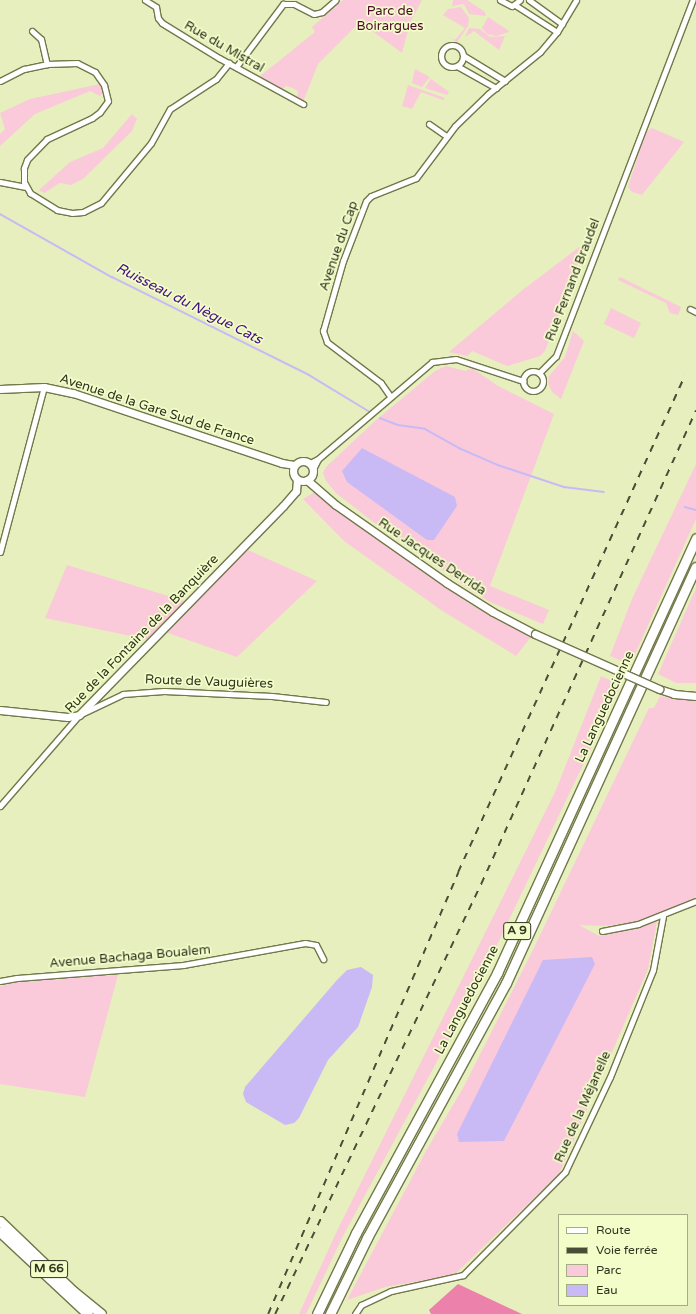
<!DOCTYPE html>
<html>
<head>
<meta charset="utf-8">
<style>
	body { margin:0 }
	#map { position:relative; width:696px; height:1314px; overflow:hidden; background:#e6efbd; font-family:"Varela Round",sans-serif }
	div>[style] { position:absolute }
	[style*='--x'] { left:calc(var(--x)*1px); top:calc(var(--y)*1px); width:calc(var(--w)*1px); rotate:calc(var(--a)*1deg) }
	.green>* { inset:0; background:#fbcada }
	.forest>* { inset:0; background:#ec82ab }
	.water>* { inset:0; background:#c9baf5 }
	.stream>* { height:1.5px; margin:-0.75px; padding:0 0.75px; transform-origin:0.75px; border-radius:0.75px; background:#c9baf5 }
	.roads { filter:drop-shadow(1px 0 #71784a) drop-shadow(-1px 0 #71784a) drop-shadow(0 1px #71784a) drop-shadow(0 -1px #71784a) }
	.street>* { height:5px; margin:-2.5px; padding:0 2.5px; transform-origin:2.5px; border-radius:2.5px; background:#fff }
	.street>.ring { margin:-2.5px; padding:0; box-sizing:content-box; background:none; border:5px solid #fff; border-radius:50% }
	.secondary>* { height:7px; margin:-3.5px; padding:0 3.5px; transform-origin:3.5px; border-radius:3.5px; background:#fff }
	.secondary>.ring { margin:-3.5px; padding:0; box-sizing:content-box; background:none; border:7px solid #fff; border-radius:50% }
	.highway>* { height:9px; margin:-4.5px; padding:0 4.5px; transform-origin:4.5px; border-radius:4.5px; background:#fff }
	.rail>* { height:1.5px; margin-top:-0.75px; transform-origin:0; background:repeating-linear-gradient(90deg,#484d35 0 7px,transparent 0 14px) }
	.bridges { filter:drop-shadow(1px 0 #71784a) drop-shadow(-1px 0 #71784a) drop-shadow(0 1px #71784a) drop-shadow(0 -1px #71784a) }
	.secondary-bridge>* { height:7px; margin:-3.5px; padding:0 3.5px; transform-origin:3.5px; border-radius:3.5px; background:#fff }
	span { translate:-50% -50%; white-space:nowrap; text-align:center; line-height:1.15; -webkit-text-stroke:3.5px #f3fdca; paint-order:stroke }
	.shield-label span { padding:1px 3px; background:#f3fdca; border:1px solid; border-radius:3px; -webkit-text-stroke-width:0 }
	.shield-label { font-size:12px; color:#303420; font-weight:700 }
	.park-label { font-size:13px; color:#4d0a2b }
	.street-label { font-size:13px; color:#303420 }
	.water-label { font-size:14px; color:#430f81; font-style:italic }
	.legend { position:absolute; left:558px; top:1214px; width:130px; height:92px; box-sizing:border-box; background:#f3fdca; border:1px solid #a5ad86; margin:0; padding:5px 7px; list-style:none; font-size:12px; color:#303420 }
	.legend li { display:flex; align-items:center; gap:8px; height:20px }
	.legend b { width:20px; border:1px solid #a5ad86 }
</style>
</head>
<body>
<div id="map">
	<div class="green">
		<div style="clip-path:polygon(343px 0,422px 0,410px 23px,402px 53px,360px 22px,318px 64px,303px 102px,297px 99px,298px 91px,293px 88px,286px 86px,281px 90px,259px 77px,315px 32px,312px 27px)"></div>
		<div style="clip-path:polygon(453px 0,467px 0,485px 12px,486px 16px,469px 14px,464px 4px,452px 6px)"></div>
		<div style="clip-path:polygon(461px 7px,469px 18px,468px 26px,457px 42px,448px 37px,455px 40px,465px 28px,443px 15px,448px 9px)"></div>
		<div style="clip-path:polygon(488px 17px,509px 31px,509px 32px,496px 36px,487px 34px,482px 28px)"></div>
		<div style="clip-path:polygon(469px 28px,480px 29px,490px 37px,505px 36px,499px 50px,474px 31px,465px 37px)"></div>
		<div style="clip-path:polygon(415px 69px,430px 77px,422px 87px,412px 83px)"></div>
		<div style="clip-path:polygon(431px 79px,449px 92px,447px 95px,425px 88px)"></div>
		<div style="clip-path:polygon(100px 84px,104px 91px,100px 96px,90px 91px,35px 114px,0 146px,0 134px,5px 129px,0 113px,30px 99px)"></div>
		<div style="clip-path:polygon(408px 85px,445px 98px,443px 100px,421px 92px,412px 109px,402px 106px)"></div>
		<div style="clip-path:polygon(132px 114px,137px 119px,132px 131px,83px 179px,71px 185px,60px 183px,44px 193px,39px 190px,70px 162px,103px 148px)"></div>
		<div style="clip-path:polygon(652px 128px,684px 142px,642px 195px,632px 192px,628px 187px,645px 133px)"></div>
		<div style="clip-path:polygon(586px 242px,545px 351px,540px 356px,507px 366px,472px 351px,467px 356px,449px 352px,520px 292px)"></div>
		<div style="clip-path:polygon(620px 277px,681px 307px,678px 315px,670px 313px,666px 303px,618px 280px)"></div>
		<div style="clip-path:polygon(611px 308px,641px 323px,634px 338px,604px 324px)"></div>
		<div style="clip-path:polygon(573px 331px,584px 341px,561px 399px,552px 392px,548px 383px,549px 376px,565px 357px)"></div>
		<div style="clip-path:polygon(446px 366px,465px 371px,472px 368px,498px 386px,554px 414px,490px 586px,549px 610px,543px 624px,490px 602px,471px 590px,372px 521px,336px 493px,326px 481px,323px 473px,326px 467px,375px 421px,435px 371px)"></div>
		<div style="clip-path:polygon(696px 464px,696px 519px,630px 665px,610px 656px,632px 599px)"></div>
		<div style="clip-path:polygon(315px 492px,470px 604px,531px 637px,516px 656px,441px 610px,344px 541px,303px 499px)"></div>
		<div style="clip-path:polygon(248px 550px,317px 581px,237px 657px,165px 632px)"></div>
		<div style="clip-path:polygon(67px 565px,188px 602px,150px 640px,45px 618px)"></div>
		<div style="clip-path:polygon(696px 588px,696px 683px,676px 683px,658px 674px)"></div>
		<div style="clip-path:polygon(601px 676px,621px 685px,529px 878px,477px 987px,343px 1236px,306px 1314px,299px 1314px,336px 1233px,556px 790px)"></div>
		<div style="clip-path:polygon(660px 696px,680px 700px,696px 699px,696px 897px,663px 913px,633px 923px,603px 926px,579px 925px,599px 936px,657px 922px,648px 969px,559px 1174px,454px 1275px,385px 1287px,347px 1300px,426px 1151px,463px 1088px,531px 954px,649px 708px,654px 708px)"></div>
		<div style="clip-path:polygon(118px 975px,85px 1097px,0 1084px,0 986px,29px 979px)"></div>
	</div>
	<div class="forest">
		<div style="clip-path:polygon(458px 1284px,522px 1314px,431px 1314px,429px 1310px)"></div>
	</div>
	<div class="water">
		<div style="clip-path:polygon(362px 448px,455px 497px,457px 506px,434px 540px,427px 540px,347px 482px,342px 471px)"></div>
		<div style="clip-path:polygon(592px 957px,595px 964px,504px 1141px,459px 1142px,457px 1134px,543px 960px)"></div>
		<div style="clip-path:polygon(361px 967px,373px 975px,372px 987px,358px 1027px,328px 1060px,299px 1118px,294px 1123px,285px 1125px,246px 1102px,243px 1094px,245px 1087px,337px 980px,347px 970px)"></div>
	</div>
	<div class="stream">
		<div style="--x:0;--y:214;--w:129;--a:29.4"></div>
		<div style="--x:112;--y:277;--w:220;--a:26.4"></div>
		<div style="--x:309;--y:375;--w:71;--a:31.2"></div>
		<div style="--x:380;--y:418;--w:19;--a:21"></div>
		<div style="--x:398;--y:425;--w:27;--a:8"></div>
		<div style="--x:425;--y:429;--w:39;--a:29"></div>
		<div style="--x:459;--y:448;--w:43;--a:23.6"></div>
		<div style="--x:498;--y:465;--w:70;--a:18.4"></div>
		<div style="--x:564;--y:487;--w:40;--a:7.1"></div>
		<div style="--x:685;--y:507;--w:11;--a:15"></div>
	</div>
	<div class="roads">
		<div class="street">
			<div style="--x:145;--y:0;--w:13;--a:32"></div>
			<div style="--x:156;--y:7;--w:11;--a:80"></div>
			<div style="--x:158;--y:18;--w:6;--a:51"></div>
			<div style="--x:162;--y:23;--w:67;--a:31.6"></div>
			<div style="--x:219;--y:58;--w:96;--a:28.7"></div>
			<div style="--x:500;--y:0;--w:13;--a:27"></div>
			<div style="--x:512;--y:6;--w:10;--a:-37"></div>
			<div style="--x:529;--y:0;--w:41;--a:36"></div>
			<div style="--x:515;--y:5;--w:50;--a:32.7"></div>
			<div style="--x:32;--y:31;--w:12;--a:42"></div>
			<div style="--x:41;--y:39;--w:26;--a:77"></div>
			<div class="ring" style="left:441px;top:45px;width:17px;height:17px"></div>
			<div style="--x:464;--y:56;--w:48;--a:31.4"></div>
			<div style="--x:457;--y:66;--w:45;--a:29.4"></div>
			<div style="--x:236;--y:67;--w:79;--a:-53.3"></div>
			<div style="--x:283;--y:4;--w:11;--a:0"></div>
			<div style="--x:294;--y:4;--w:22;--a:27"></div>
			<div style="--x:314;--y:14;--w:8;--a:-14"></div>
			<div style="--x:322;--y:12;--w:18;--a:-41"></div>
			<div style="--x:0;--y:81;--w:27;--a:-27"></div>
			<div style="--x:24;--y:69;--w:24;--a:-12"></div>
			<div style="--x:47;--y:64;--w:30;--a:-2"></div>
			<div style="--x:77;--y:63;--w:20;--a:27"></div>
			<div style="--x:95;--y:72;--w:16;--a:55"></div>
			<div style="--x:104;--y:85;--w:16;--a:76"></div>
			<div style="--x:108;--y:101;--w:14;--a:126"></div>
			<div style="--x:100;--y:112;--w:10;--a:143"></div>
			<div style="--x:92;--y:118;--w:50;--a:155"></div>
			<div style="--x:47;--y:139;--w:29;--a:134"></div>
			<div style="--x:27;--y:160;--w:9;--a:111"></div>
			<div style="--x:24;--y:168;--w:14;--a:90"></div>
			<div style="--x:24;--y:182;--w:13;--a:61"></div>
			<div style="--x:30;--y:193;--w:32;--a:32"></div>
			<div style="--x:57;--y:210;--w:15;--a:11"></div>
			<div style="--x:72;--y:213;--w:11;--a:-5"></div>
			<div style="--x:83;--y:212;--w:20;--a:-27"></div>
			<div style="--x:101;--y:203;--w:78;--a:-50.2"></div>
			<div style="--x:151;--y:143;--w:39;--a:-61"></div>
			<div style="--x:170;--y:109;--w:55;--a:-33.1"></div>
			<div style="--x:216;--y:79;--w:21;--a:-51"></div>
			<div style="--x:429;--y:124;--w:21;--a:35"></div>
			<div style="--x:0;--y:182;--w:25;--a:11"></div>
			<div style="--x:690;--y:309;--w:7;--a:27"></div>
			<div class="ring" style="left:523px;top:371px;width:15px;height:15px"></div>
			<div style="--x:539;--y:373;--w:24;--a:-45"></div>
			<div style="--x:556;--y:356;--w:381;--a:-69"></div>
			<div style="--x:390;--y:396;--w:16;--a:-125"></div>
			<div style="--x:381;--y:383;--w:68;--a:-142.8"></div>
			<div style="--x:327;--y:342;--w:12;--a:-110"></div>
			<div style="--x:323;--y:331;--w:73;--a:-74.1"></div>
			<div style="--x:343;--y:261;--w:64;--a:-69"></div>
			<div style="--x:366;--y:201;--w:7;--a:-45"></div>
			<div style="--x:371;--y:196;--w:48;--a:-21.8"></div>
			<div style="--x:416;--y:178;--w:65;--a:-53.1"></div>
			<div style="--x:455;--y:126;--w:46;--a:-44.1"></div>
			<div style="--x:488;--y:94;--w:67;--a:-38.9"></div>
			<div style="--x:540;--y:52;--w:26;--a:-50"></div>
			<div style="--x:557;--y:32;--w:37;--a:-59"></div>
			<div style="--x:310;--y:463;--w:9;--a:-27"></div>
			<div style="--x:318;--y:459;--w:150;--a:-40.4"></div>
			<div style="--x:432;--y:362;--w:24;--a:-7"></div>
			<div style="--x:456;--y:359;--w:71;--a:18.2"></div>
			<div style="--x:313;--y:469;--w:11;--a:-63"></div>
			<div style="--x:0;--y:552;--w:171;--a:-75.1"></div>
			<div style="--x:0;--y:806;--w:121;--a:-49"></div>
			<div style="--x:79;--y:715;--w:49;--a:-25.5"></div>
			<div style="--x:123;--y:694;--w:41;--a:-4.2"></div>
			<div style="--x:164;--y:691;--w:108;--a:2.7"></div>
			<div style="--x:272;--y:696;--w:54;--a:6.3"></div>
			<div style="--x:602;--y:931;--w:37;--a:-11"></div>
			<div style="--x:638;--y:924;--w:62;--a:-21.6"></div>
			<div style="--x:0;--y:981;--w:17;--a:-10"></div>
			<div style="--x:17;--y:978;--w:167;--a:-4.5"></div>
			<div style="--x:183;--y:965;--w:124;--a:-10.2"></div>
			<div style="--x:305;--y:943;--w:11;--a:10"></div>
			<div style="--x:316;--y:945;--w:16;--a:63"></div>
			<div style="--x:355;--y:1314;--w:11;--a:-56"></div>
			<div style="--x:361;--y:1305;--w:33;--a:-25"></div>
			<div style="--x:391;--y:1291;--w:74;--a:-12.5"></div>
			<div style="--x:463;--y:1275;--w:145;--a:-45.3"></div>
			<div style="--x:565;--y:1172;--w:105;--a:-64.7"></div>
			<div style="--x:610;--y:1077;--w:115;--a:-68.1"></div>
			<div style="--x:653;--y:970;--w:55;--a:-79.5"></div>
		</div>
		<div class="secondary">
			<div style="--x:0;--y:389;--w:44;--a:-2.6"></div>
			<div style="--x:44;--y:387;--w:30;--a:12"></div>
			<div style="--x:73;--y:393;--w:220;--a:18.5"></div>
			<div style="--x:282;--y:463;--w:12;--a:9"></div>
			<div class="ring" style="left:293px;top:461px;width:13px;height:13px"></div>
			<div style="--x:307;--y:480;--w:38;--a:41"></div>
			<div style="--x:336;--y:505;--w:136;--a:35.1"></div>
			<div style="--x:447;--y:583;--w:54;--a:32.2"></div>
			<div style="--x:493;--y:612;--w:47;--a:27.6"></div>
			<div style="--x:659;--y:689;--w:16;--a:18"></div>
			<div style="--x:674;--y:694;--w:22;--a:5"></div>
			<div style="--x:0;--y:710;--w:68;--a:5.9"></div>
			<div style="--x:68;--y:717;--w:11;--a:-10"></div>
			<div style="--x:79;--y:715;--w:292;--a:-45.7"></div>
			<div style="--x:283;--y:506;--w:20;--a:-49"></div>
			<div style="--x:296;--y:491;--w:11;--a:-85"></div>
		</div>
		<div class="highway">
			<div style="--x:0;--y:1221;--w:101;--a:43.8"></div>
			<div style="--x:73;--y:1291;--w:36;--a:39"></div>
			<div style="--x:0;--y:1232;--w:120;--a:43"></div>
			<div style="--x:317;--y:1314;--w:90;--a:-64.3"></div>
			<div style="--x:356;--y:1233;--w:296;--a:-61.5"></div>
			<div style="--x:497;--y:973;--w:478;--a:-65.4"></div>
			<div style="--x:330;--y:1314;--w:85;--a:-64"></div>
			<div style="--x:367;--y:1238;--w:290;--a:-61.4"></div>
			<div style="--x:506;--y:983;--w:457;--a:-65.5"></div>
		</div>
	</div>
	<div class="rail">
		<div style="--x:268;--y:1314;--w:481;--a:-66.7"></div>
		<div style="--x:458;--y:872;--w:546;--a:-65.45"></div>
		<div style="--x:275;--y:1314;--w:477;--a:-64.4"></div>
		<div style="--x:481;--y:884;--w:520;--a:-65.6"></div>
	</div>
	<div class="bridges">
		<div class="secondary-bridge">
			<div style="--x:535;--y:634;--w:136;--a:23.9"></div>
		</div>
	</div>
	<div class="shield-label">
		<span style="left:517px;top:931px">A 9</span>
		<span style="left:49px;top:1269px">M 66</span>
	</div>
	<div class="park-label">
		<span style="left:390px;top:19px">Parc de<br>Boirargues</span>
	</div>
	<div class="street-label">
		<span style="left:224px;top:47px;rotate:30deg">Rue du Mistral</span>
		<span style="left:339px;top:246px;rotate:-71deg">Avenue du Cap</span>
		<span style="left:573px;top:280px;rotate:-69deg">Rue Fernand Braudel</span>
		<span style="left:157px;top:410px;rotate:18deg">Avenue de la Gare Sud de France</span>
		<span style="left:432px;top:557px;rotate:34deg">Rue Jacques Derrida</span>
		<span style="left:142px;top:634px;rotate:-46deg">Rue de la Fontaine de la Banquière</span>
		<span style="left:209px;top:682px;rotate:2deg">Route de Vauguières</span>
		<span style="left:605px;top:707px;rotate:-65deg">La Languedocienne</span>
		<span style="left:130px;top:957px;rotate:-5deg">Avenue Bachaga Boualem</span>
		<span style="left:467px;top:1000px;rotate:-62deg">La Languedocienne</span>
		<span style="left:583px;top:1107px;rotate:-66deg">Rue de la Méjanelle</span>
	</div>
	<div class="water-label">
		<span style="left:189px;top:304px;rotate:27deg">Ruisseau du Nègue Cats</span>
	</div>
	<ul class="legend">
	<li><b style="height:5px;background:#fff"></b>Route</li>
	<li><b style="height:5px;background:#484d35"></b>Voie ferrée</li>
	<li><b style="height:11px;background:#fbcada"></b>Parc</li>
	<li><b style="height:11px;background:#c9baf5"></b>Eau</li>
	</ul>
</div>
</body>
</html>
